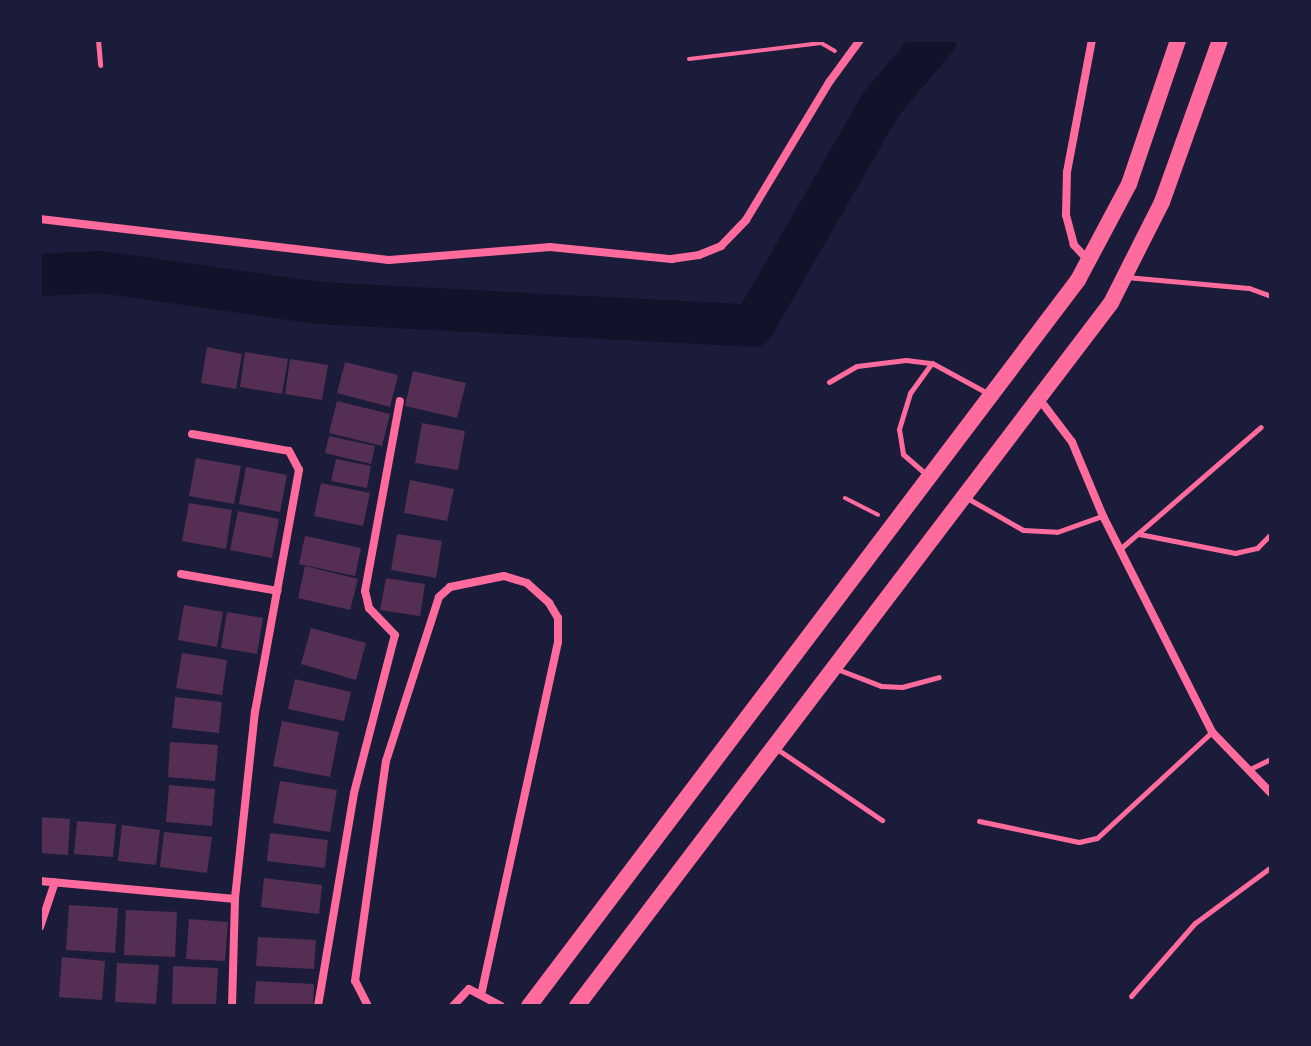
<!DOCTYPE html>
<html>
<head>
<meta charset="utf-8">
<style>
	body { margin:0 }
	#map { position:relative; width:1311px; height:1046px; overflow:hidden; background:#1b1b3a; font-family:"Golos Text",sans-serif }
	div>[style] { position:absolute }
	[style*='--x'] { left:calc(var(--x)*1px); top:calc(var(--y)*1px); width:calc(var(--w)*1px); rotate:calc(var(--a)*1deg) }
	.river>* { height:42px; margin:-21px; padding:0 21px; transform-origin:21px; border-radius:21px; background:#12122b }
	.building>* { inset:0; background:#542f53 }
	.path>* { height:4px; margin:-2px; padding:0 2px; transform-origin:2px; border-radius:2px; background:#ff6b9d }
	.service>* { height:5px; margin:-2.5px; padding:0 2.5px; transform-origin:2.5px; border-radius:2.5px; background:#ff6b9d }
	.minor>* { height:8px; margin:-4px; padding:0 4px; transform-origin:4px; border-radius:4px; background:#ff6b9d }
	.secondary>* { height:16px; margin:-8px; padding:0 8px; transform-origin:8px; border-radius:8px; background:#ff6b9d }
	span { translate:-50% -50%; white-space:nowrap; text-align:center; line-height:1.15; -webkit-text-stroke:6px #1b1b3a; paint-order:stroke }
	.frame { position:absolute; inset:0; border:42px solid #1b1b3a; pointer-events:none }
</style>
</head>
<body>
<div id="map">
	<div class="river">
		<div style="--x:40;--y:275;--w:61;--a:-2.8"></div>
		<div style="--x:101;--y:272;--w:219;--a:8.1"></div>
		<div style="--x:318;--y:303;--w:436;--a:3"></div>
		<div style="--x:753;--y:326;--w:256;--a:-60"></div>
		<div style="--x:881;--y:104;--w:84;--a:-49.8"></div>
	</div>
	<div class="building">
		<div style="clip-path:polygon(207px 347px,242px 354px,236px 389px,201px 383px)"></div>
		<div style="clip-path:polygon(245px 352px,288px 359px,282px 394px,240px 387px)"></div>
		<div style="clip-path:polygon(290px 359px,328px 365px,322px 400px,285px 394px)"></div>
		<div style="clip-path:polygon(345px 362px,398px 375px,390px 407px,337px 393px)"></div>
		<div style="clip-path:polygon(413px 371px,466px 383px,457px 418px,405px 406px)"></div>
		<div style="clip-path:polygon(337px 401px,390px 414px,382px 446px,329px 433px)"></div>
		<div style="clip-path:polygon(422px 423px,465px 431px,458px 470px,415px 463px)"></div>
		<div style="clip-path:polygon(329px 436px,375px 446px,371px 464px,325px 453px)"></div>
		<div style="clip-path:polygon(196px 458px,241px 466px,234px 504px,189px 496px)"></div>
		<div style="clip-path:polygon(336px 459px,371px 466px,367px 488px,331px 481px)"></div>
		<div style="clip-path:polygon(246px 467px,287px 475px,280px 512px,239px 504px)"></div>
		<div style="clip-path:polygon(410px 480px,454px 489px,447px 521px,404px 513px)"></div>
		<div style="clip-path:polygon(321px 483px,370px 493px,363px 526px,314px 516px)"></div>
		<div style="clip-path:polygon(189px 503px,232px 510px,226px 549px,182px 541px)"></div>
		<div style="clip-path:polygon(238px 511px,279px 519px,272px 558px,230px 550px)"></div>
		<div style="clip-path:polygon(397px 534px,442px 541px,436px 578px,391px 570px)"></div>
		<div style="clip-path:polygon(305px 536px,361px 548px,355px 576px,299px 564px)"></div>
		<div style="clip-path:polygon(305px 566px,358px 579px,350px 610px,298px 598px)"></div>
		<div style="clip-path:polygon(386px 578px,425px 584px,420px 616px,380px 610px)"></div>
		<div style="clip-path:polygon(184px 605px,223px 612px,217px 647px,178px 640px)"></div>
		<div style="clip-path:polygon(227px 612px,263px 618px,257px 654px,221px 648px)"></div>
		<div style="clip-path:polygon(311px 628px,366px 643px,356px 680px,301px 664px)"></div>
		<div style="clip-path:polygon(182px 653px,227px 660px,222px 695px,176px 688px)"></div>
		<div style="clip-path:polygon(295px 679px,351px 692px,344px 721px,288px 709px)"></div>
		<div style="clip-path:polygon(175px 697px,222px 702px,219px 733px,172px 728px)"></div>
		<div style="clip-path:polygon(282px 721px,339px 732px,330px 777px,273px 766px)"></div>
		<div style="clip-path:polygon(170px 742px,218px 745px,215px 781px,168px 777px)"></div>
		<div style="clip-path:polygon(280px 781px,337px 790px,330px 832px,273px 823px)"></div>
		<div style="clip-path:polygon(169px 785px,215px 789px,212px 826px,166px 822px)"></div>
		<div style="clip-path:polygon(40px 817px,70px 819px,68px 855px,40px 853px)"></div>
		<div style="clip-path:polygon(77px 821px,116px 824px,113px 857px,74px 854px)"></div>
		<div style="clip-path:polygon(122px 825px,160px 830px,156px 865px,118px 861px)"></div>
		<div style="clip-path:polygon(164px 832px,212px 837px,207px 873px,160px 867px)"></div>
		<div style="clip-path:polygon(270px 833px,328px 840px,325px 868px,267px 861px)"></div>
		<div style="clip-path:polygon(264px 878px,322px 885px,319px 914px,261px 907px)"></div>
		<div style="clip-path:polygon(69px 905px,118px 908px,115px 953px,66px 950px)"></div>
		<div style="clip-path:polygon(126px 910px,177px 912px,175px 957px,124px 955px)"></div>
		<div style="clip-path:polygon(189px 919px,228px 922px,225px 961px,186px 959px)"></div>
		<div style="clip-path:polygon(258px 937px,316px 940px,314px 969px,256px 966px)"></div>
		<div style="clip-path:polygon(62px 957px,105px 961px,102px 1000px,59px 997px)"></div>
		<div style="clip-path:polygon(117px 963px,159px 965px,156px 1004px,115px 1002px)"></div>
		<div style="clip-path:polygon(173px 966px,218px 968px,216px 1006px,172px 1005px)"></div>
		<div style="clip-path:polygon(256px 981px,314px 984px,313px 1006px,254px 1006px)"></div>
	</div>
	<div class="path">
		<div style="--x:689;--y:59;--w:133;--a:-6.9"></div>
		<div style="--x:821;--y:43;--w:16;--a:30"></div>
		<div style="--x:845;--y:498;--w:37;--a:27"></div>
	</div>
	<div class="service">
		<div style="--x:98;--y:40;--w:25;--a:85"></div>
		<div style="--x:1126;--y:277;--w:123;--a:5.1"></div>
		<div style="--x:1249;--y:288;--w:23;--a:20"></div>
		<div style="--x:829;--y:382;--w:32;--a:-30"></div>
		<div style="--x:857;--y:366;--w:49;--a:-7"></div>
		<div style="--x:906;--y:360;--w:26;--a:7"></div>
		<div style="--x:932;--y:363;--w:65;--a:28.5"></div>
		<div style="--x:927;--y:475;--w:32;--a:-139"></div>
		<div style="--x:903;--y:454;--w:25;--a:-99"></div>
		<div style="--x:899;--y:429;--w:38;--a:-73"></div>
		<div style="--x:910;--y:393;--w:37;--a:-54"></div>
		<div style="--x:967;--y:498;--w:64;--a:29.7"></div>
		<div style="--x:1023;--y:530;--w:34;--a:3"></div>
		<div style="--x:1057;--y:532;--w:48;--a:-19.6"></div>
		<div style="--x:1139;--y:534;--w:98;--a:11.2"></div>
		<div style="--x:1235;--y:553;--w:23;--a:-13"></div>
		<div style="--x:1257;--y:548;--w:20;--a:-45"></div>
		<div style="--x:1120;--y:549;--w:186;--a:-40.9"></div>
		<div style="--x:837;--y:669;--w:47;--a:21.1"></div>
		<div style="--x:881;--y:686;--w:21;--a:3"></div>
		<div style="--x:902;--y:687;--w:38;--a:-15"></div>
		<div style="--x:777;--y:749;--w:127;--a:34.1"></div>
		<div style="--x:1248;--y:770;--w:25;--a:-26"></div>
		<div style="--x:979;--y:821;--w:102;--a:11.9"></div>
		<div style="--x:1079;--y:842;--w:18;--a:-13"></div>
		<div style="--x:1097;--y:838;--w:156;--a:-42.7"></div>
		<div style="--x:1131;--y:996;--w:97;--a:-48.8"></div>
		<div style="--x:1195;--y:923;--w:94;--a:-36.4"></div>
	</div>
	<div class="minor">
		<div style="--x:40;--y:219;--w:351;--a:6.7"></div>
		<div style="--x:389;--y:260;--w:162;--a:-4.6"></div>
		<div style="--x:550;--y:247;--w:122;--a:5.7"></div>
		<div style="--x:671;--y:259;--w:28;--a:-8"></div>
		<div style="--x:699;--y:255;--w:24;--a:-22"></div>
		<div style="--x:721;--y:246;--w:36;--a:-46"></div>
		<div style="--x:746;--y:220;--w:162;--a:-58.9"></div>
		<div style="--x:830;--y:81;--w:51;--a:-53.8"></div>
		<div style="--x:1088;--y:260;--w:21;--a:-133"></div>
		<div style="--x:1074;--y:245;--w:31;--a:-105"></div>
		<div style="--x:1066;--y:215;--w:43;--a:-88.7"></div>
		<div style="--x:1067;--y:172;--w:134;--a:-79.3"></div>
		<div style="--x:1040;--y:400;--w:53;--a:52.7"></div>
		<div style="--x:1072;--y:442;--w:80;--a:67.3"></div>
		<div style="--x:1103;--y:516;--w:242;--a:63.2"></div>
		<div style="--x:1212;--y:732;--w:85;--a:46"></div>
		<div style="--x:192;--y:434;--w:98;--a:9.9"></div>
		<div style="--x:289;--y:451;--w:21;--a:62"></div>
		<div style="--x:299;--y:470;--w:245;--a:100.3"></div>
		<div style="--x:255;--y:711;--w:189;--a:96.1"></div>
		<div style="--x:235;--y:899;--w:107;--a:91.6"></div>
		<div style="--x:181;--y:574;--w:98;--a:9.9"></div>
		<div style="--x:40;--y:881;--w:196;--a:5.3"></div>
		<div style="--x:40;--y:927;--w:47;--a:-71.6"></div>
		<div style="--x:318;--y:1006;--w:216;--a:-80.4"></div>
		<div style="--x:354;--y:793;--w:163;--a:-75.5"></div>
		<div style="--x:395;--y:635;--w:37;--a:-134"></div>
		<div style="--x:369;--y:608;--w:17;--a:-103"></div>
		<div style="--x:365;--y:591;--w:193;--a:-79.6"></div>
		<div style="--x:368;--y:1006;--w:28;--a:-117"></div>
		<div style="--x:355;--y:981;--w:222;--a:-82"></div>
		<div style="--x:386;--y:761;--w:172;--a:-72.1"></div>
		<div style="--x:439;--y:597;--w:15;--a:-42"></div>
		<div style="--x:450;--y:587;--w:55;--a:-11.5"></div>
		<div style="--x:504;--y:576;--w:24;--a:17"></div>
		<div style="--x:527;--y:583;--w:30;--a:42"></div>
		<div style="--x:549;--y:603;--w:17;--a:59"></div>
		<div style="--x:558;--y:618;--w:24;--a:90"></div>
		<div style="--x:558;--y:642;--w:358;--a:102.3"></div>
		<div style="--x:453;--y:1006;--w:23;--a:-47"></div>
		<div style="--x:469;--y:989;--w:36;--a:28"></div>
	</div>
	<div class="secondary">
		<div style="--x:529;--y:1006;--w:910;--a:-52.9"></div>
		<div style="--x:1078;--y:280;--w:109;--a:-62"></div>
		<div style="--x:1129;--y:184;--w:152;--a:-71.2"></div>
		<div style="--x:577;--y:1006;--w:883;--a:-52.78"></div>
		<div style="--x:1111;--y:303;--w:113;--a:-63.2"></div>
		<div style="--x:1162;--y:202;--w:172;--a:-70.3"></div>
	</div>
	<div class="frame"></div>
</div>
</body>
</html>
